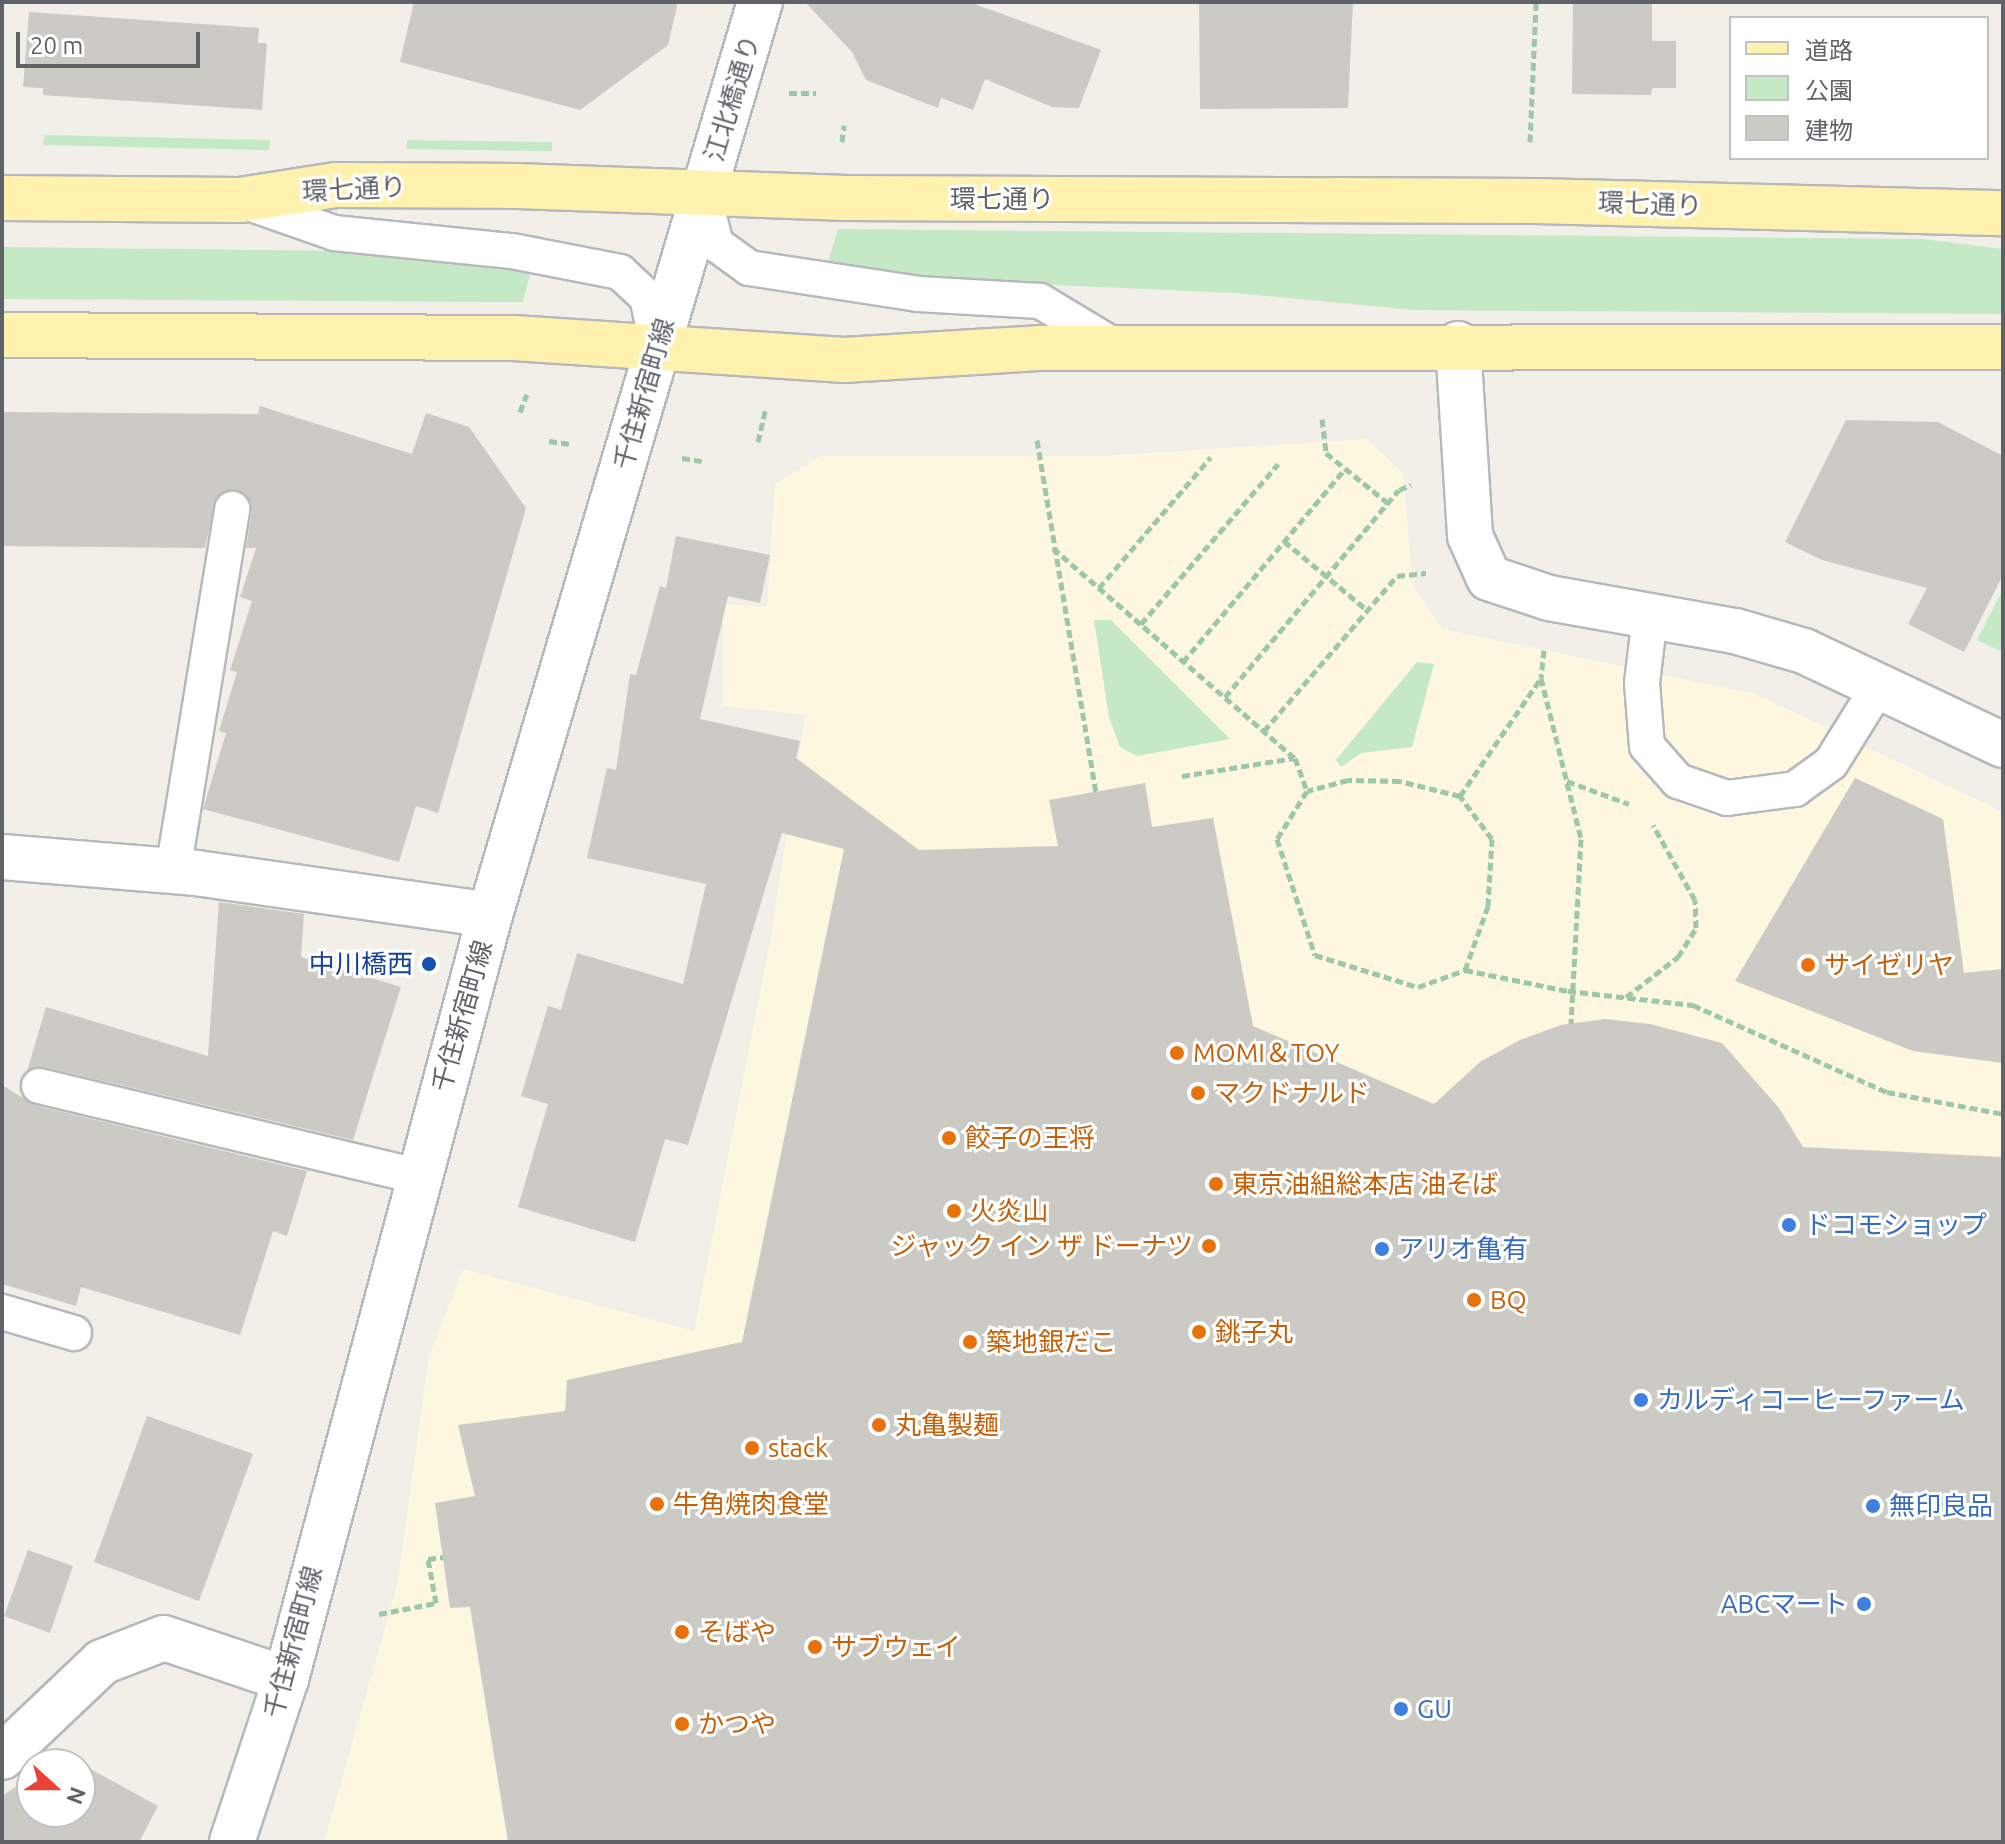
<!DOCTYPE html>
<html>
<head>
<meta charset="utf-8">
<style>
	body { margin:0 }
	#map { position:relative; width:2005px; height:1844px; overflow:hidden; background:#f1efe8; font-family:Ubuntu,"Noto Sans JP",sans-serif }
	div>[style] { position:absolute }
	[style*='--x'] { left:calc(var(--x)*1px); top:calc(var(--y)*1px); width:calc(var(--w)*1px); rotate:calc(var(--a)*1deg) }
	.commercial>* { inset:0; background:#fef7e0 }
	.green>* { inset:0; background:#c5e8c5 }
	.building>* { inset:0; background:#cccac5 }
	.path>* { height:5px; margin-top:-2.5px; transform-origin:0; background:repeating-linear-gradient(90deg,#9cc7a9 0 8px,transparent 0 12px) }
	.roads { filter:drop-shadow(2px 0 #b5b8bc) drop-shadow(-2px 0 #b5b8bc) drop-shadow(0 2px #b5b8bc) drop-shadow(0 -2px #b5b8bc) }
	.lane>* { height:34px; margin:-17px; padding:0 17px; transform-origin:17px; border-radius:17px; background:#fff }
	.street>* { height:44px; margin:-22px; padding:0 22px; transform-origin:22px; border-radius:22px; background:#fff }
	.secondary>* { height:44px; margin:-22px; padding:0 22px; transform-origin:22px; border-radius:22px; background:#fff }
	.primary>* { height:44px; margin:-22px; padding:0 22px; transform-origin:22px; border-radius:22px; background:#fff2af }
	.dots>* { width:22px; height:22px; translate:-50% -50%; box-sizing:border-box; border:4px solid #fff; border-radius:50% }
	span { translate:-50% -50%; white-space:nowrap; text-align:center; line-height:1.15; -webkit-text-stroke:6px #fff; paint-order:stroke }
	.street-label { font-size:26px; color:#5f6368 }
	.transit-label { font-size:26px; color:#164399 }
	.right { translate:-100% -50%; text-align:right }
	.food-label { font-size:26px; color:#c56008 }
	.left { translate:0 -50%; text-align:left }
	.shop-label { font-size:26px; color:#366cbe }
	.frame { position:absolute; inset:0; border:4px solid #5f6368; pointer-events:none }
	.legend { position:absolute; left:1729px; top:16px; width:260px; height:144px; box-sizing:border-box; background:#fff; border:2px solid #bfc1c3; margin:0; padding:10px 14px; list-style:none; font-size:24px; color:#5f6368 }
	.legend li { display:flex; align-items:center; gap:16px; height:40px }
	.legend b { width:40px; border:2px solid #bfc1c3 }
	.north { position:absolute; left:16px; top:1748px; width:80px; height:80px; box-sizing:border-box; background:#fff; border:2px solid #bfc1c3; border-radius:50%; rotate:111deg; font-size:22px; font-weight:700; line-height:32px; text-align:center; color:#5f6368 }
	.north::after { content:''; display:block; margin:auto; width:28px; height:36px; background:#ea4335; clip-path:polygon(50% 0,100% 100%,50% 72%,0 100%) }
	.scale { position:absolute; left:16px; top:32px; width:184px; height:36px; box-sizing:border-box; border:4px solid #5f6368; border-top:0; padding-left:10px; font-size:24px; line-height:28px; white-space:nowrap; color:#5f6368; -webkit-text-stroke:6px #fff; paint-order:stroke }
</style>
</head>
<body>
<div id="map">
	<div class="commercial">
		<div style="clip-path:polygon(1367px 439px,1403px 473px,1413px 587px,1443px 629px,1756px 694px,2003px 812px,2003px 1842px,324px 1842px,397px 1586px,429px 1357px,463px 1269px,694px 1331px,771px 936px,805px 715px,723px 706px,723px 604px,767px 607px,775px 484px,820px 456px,1103px 456px)"></div>
	</div>
	<div class="green">
		<div style="clip-path:polygon(44px 135px,269px 140px,270px 140px,269px 150px,43px 145px)"></div>
		<div style="clip-path:polygon(407px 140px,552px 142px,552px 151px,407px 149px)"></div>
		<div style="clip-path:polygon(838px 229px,1923px 239px,2003px 249px,2003px 314px,1414px 310px,1236px 293px,964px 281px,827px 266px)"></div>
		<div style="clip-path:polygon(2px 247px,347px 251px,531px 270px,523px 302px,2px 299px)"></div>
		<div style="clip-path:polygon(2003px 589px,2003px 652px,1977px 640px)"></div>
		<div style="clip-path:polygon(1094px 620px,1111px 620px,1230px 739px,1137px 756px,1120px 747px,1109px 717px)"></div>
		<div style="clip-path:polygon(1417px 662px,1434px 664px,1412px 747px,1361px 753px,1341px 767px,1336px 760px)"></div>
	</div>
	<div class="building">
		<div style="clip-path:polygon(414px 2px,678px 2px,668px 45px,580px 110px,400px 62px)"></div>
		<div style="clip-path:polygon(805px 2px,969px 2px,1101px 50px,1079px 108px,1052px 107px,985px 79px,973px 110px,941px 98px,938px 108px,866px 80px,852px 52px)"></div>
		<div style="clip-path:polygon(1199px 2px,1353px 2px,1348px 108px,1200px 109px)"></div>
		<div style="clip-path:polygon(1573px 2px,1652px 2px,1652px 41px,1676px 41px,1676px 88px,1652px 88px,1651px 95px,1572px 94px)"></div>
		<div style="clip-path:polygon(29px 12px,259px 28px,258px 43px,267px 43px,262px 110px,43px 95px,43px 88px,23px 87px)"></div>
		<div style="clip-path:polygon(260px 406px,412px 454px,426px 413px,469px 427px,526px 508px,438px 813px,416px 806px,399px 862px,203px 809px,226px 733px,219px 731px,237px 672px,230px 670px,252px 601px,240px 597px,256px 548px,246px 548px,252px 511px,244px 493px,226px 490px,216px 497px,205px 548px,2px 546px,2px 412px,258px 414px)"></div>
		<div style="clip-path:polygon(1846px 420px,1938px 422px,2003px 456px,2003px 575px,1964px 652px,1908px 624px,1927px 588px,1822px 560px,1785px 542px)"></div>
		<div style="clip-path:polygon(676px 536px,770px 555px,760px 603px,728px 596px,700px 719px,800px 741px,796px 758px,919px 850px,1058px 846px,1049px 800px,1145px 783px,1152px 827px,1213px 818px,1253px 1026px,1434px 1104px,1480px 1062px,1520px 1040px,1561px 1025px,1605px 1019px,1650px 1024px,1722px 1043px,1779px 1108px,1803px 1147px,2003px 1157px,2003px 1842px,508px 1842px,470px 1607px,450px 1608px,435px 1503px,475px 1496px,458px 1425px,565px 1411px,567px 1380px,742px 1342px,844px 849px,782px 833px,688px 1145px,665px 1139px,635px 1242px,518px 1207px,548px 1104px,521px 1096px,548px 1006px,561px 1010px,577px 953px,683px 984px,706px 884px,587px 858px,607px 768px,616px 770px,630px 674px,636px 675px,660px 586px,666px 588px)"></div>
		<div style="clip-path:polygon(1855px 778px,1943px 819px,1964px 973px,2003px 969px,2003px 1063px,1913px 1051px,1735px 981px)"></div>
		<div style="clip-path:polygon(219px 902px,304px 914px,301px 957px,401px 987px,353px 1140px,44px 1067px,27px 1071px,46px 1007px,208px 1056px)"></div>
		<div style="clip-path:polygon(2px 1085px,34px 1105px,307px 1171px,287px 1236px,273px 1231px,240px 1335px,81px 1287px,76px 1306px,2px 1284px)"></div>
		<div style="clip-path:polygon(147px 1416px,253px 1454px,199px 1601px,94px 1562px)"></div>
		<div style="clip-path:polygon(28px 1550px,73px 1566px,50px 1633px,4px 1616px)"></div>
		<div style="clip-path:polygon(63px 1754px,158px 1806px,139px 1842px,2px 1842px,2px 1796px,32px 1776px,32px 1812px,80px 1812px,80px 1764px,49px 1764px)"></div>
	</div>
	<div class="path">
		<div style="--x:789;--y:93;--w:27;--a:0"></div>
		<div style="--x:842;--y:142;--w:17;--a:-83"></div>
		<div style="--x:1530;--y:142;--w:140;--a:-87.5"></div>
		<div style="--x:520;--y:412;--w:19;--a:-69"></div>
		<div style="--x:1322;--y:419;--w:34;--a:83"></div>
		<div style="--x:1326;--y:453;--w:80;--a:38.9"></div>
		<div style="--x:1037;--y:440;--w:357;--a:80.5"></div>
		<div style="--x:549;--y:441;--w:22;--a:8"></div>
		<div style="--x:758;--y:442;--w:35;--a:-77"></div>
		<div style="--x:682;--y:458;--w:20;--a:9"></div>
		<div style="--x:1284;--y:541;--w:108;--a:39.7"></div>
		<div style="--x:1053;--y:548;--w:320;--a:41"></div>
		<div style="--x:1295;--y:758;--w:35;--a:70"></div>
		<div style="--x:1307;--y:791;--w:57;--a:122"></div>
		<div style="--x:1277;--y:839;--w:122;--a:71.9"></div>
		<div style="--x:1315;--y:955;--w:108;--a:17.3"></div>
		<div style="--x:1418;--y:987;--w:50;--a:-19.9"></div>
		<div style="--x:1465;--y:970;--w:68;--a:-70.2"></div>
		<div style="--x:1488;--y:906;--w:67;--a:-86.6"></div>
		<div style="--x:1492;--y:839;--w:54;--a:-126.7"></div>
		<div style="--x:1460;--y:796;--w:62;--a:-166"></div>
		<div style="--x:1400;--y:781;--w:52;--a:-178.9"></div>
		<div style="--x:1348;--y:780;--w:42;--a:165"></div>
		<div style="--x:1099;--y:588;--w:172;--a:-49.5"></div>
		<div style="--x:1141;--y:624;--w:211;--a:-49.4"></div>
		<div style="--x:1544;--y:650;--w:28;--a:96"></div>
		<div style="--x:1541;--y:678;--w:166;--a:76"></div>
		<div style="--x:1581;--y:839;--w:185;--a:93.1"></div>
		<div style="--x:1183;--y:662;--w:252;--a:-50"></div>
		<div style="--x:1225;--y:697;--w:270;--a:-50"></div>
		<div style="--x:1399;--y:490;--w:13;--a:-23"></div>
		<div style="--x:1264;--y:731;--w:204;--a:-49.4"></div>
		<div style="--x:1397;--y:576;--w:29;--a:-6"></div>
		<div style="--x:1182;--y:776;--w:113;--a:-9.1"></div>
		<div style="--x:1567;--y:781;--w:66;--a:20.4"></div>
		<div style="--x:1460;--y:796;--w:143;--a:-55.5"></div>
		<div style="--x:1465;--y:970;--w:105;--a:11.5"></div>
		<div style="--x:1568;--y:991;--w:126;--a:6.4"></div>
		<div style="--x:1693;--y:1005;--w:213;--a:24.2"></div>
		<div style="--x:1887;--y:1092;--w:118;--a:10.7"></div>
		<div style="--x:1626;--y:997;--w:66;--a:-37.6"></div>
		<div style="--x:1678;--y:957;--w:34;--a:-58"></div>
		<div style="--x:1696;--y:928;--w:28;--a:-92"></div>
		<div style="--x:1695;--y:900;--w:86;--a:-119.2"></div>
		<div style="--x:379;--y:1614;--w:58;--a:-10.9"></div>
		<div style="--x:436;--y:1603;--w:45;--a:-100.3"></div>
		<div style="--x:428;--y:1559;--w:15;--a:-8"></div>
	</div>
	<div class="roads">
		<div class="lane">
			<div style="--x:703;--y:193;--w:53;--a:75.7"></div>
			<div style="--x:716;--y:244;--w:41;--a:36"></div>
			<div style="--x:749;--y:268;--w:171;--a:8.7"></div>
			<div style="--x:918;--y:294;--w:122;--a:3.3"></div>
			<div style="--x:1040;--y:301;--w:91;--a:31.1"></div>
			<div style="--x:240;--y:200;--w:100;--a:19.3"></div>
			<div style="--x:334;--y:233;--w:179;--a:5.8"></div>
			<div style="--x:512;--y:251;--w:110;--a:11"></div>
			<div style="--x:620;--y:272;--w:37;--a:43"></div>
			<div style="--x:647;--y:297;--w:52;--a:77.8"></div>
			<div style="--x:1650;--y:616;--w:67;--a:96.8"></div>
			<div style="--x:1642;--y:683;--w:63;--a:85.5"></div>
			<div style="--x:1647;--y:746;--w:47;--a:48.5"></div>
			<div style="--x:1678;--y:781;--w:52;--a:19.1"></div>
			<div style="--x:1727;--y:798;--w:69;--a:-7.5"></div>
			<div style="--x:1795;--y:789;--w:44;--a:-35.8"></div>
			<div style="--x:1831;--y:763;--w:91;--a:-58.1"></div>
			<div style="--x:173;--y:871;--w:367;--a:-80.7"></div>
			<div style="--x:39;--y:1086;--w:388;--a:13.4"></div>
			<div style="--x:2;--y:1312;--w:75;--a:16.3"></div>
		</div>
		<div class="street">
			<div style="--x:1458;--y:344;--w:192;--a:86.4"></div>
			<div style="--x:1470;--y:536;--w:46;--a:65.7"></div>
			<div style="--x:1489;--y:578;--w:63;--a:18.4"></div>
			<div style="--x:1549;--y:598;--w:189;--a:10.1"></div>
			<div style="--x:1735;--y:631;--w:72;--a:16.2"></div>
			<div style="--x:1804;--y:651;--w:220;--a:25.3"></div>
			<div style="--x:2;--y:857;--w:195;--a:4.7"></div>
			<div style="--x:196;--y:873;--w:297;--a:8.1"></div>
			<div style="--x:2;--y:1757;--w:138;--a:-43.5"></div>
			<div style="--x:102;--y:1662;--w:66;--a:-21.2"></div>
			<div style="--x:164;--y:1638;--w:129;--a:18.6"></div>
		</div>
		<div class="secondary">
			<div style="--x:232;--y:1842;--w:172;--a:-71.7"></div>
			<div style="--x:286;--y:1679;--w:791;--a:-75.05"></div>
			<div style="--x:490;--y:915;--w:952;--a:-73.53"></div>
		</div>
		<div class="primary">
			<div style="--x:2;--y:198;--w:238;--a:0.5"></div>
			<div style="--x:240;--y:200;--w:97;--a:-8.9"></div>
			<div style="--x:336;--y:185;--w:181;--a:0.3"></div>
			<div style="--x:517;--y:186;--w:329;--a:2.1"></div>
			<div style="--x:846;--y:198;--w:690;--a:0.25"></div>
			<div style="--x:1536;--y:201;--w:467;--a:1.5"></div>
			<div style="--x:2;--y:335;--w:512;--a:0.34"></div>
			<div style="--x:514;--y:338;--w:331;--a:3.8"></div>
			<div style="--x:844;--y:360;--w:194;--a:-3.5"></div>
			<div style="--x:1038;--y:348;--w:965;--a:-0.06"></div>
		</div>
	</div>
	<div class="dots">
		<div style="left:429px;top:964px;background:#1a4fb4"></div>
		<div style="left:1808px;top:965px;background:#e8710a"></div>
		<div style="left:1177px;top:1053px;background:#e8710a"></div>
		<div style="left:1198px;top:1093px;background:#e8710a"></div>
		<div style="left:949px;top:1138px;background:#e8710a"></div>
		<div style="left:1216px;top:1184px;background:#e8710a"></div>
		<div style="left:954px;top:1211px;background:#e8710a"></div>
		<div style="left:1789px;top:1225px;background:#3f7fe0"></div>
		<div style="left:1209px;top:1246px;background:#e8710a"></div>
		<div style="left:1382px;top:1249px;background:#3f7fe0"></div>
		<div style="left:1474px;top:1300px;background:#e8710a"></div>
		<div style="left:1199px;top:1332px;background:#e8710a"></div>
		<div style="left:970px;top:1342px;background:#e8710a"></div>
		<div style="left:1641px;top:1400px;background:#3f7fe0"></div>
		<div style="left:879px;top:1425px;background:#e8710a"></div>
		<div style="left:752px;top:1448px;background:#e8710a"></div>
		<div style="left:657px;top:1504px;background:#e8710a"></div>
		<div style="left:1873px;top:1506px;background:#3f7fe0"></div>
		<div style="left:1864px;top:1604px;background:#3f7fe0"></div>
		<div style="left:682px;top:1632px;background:#e8710a"></div>
		<div style="left:815px;top:1647px;background:#e8710a"></div>
		<div style="left:1401px;top:1709px;background:#3f7fe0"></div>
		<div style="left:682px;top:1724px;background:#e8710a"></div>
	</div>
	<div class="street-label">
		<span style="left:732px;top:98px;rotate:-73deg">江北橋通り</span>
		<span style="left:354px;top:189px;rotate:-3deg">環七通り</span>
		<span style="left:1002px;top:199px">環七通り</span>
		<span style="left:1650px;top:204px;rotate:2deg">環七通り</span>
		<span style="left:644px;top:394px;rotate:-74deg">千住新宿町線</span>
		<span style="left:462px;top:1016px;rotate:-74deg">千住新宿町線</span>
		<span style="left:293px;top:1642px;rotate:-75deg">千住新宿町線</span>
	</div>
	<div class="transit-label">
		<span class="right" style="left:413px;top:964px">中川橋西</span>
	</div>
	<div class="food-label">
		<span class="left" style="left:1824px;top:965px">サイゼリヤ</span>
		<span class="left" style="left:1193px;top:1053px">MOMI＆TOY</span>
		<span class="left" style="left:1214px;top:1093px">マクドナルド</span>
		<span class="left" style="left:965px;top:1138px">餃子の王将</span>
		<span class="left" style="left:1232px;top:1184px">東京油組総本店 油そば</span>
		<span class="left" style="left:970px;top:1211px">火炎山</span>
		<span class="right" style="left:1193px;top:1246px">ジャック イン ザ ドーナツ</span>
		<span class="left" style="left:1490px;top:1300px">BQ</span>
		<span class="left" style="left:1215px;top:1332px">銚子丸</span>
		<span class="left" style="left:986px;top:1342px">築地銀だこ</span>
		<span class="left" style="left:895px;top:1425px">丸亀製麺</span>
		<span class="left" style="left:768px;top:1448px">stack</span>
		<span class="left" style="left:673px;top:1504px">牛角焼肉食堂</span>
		<span class="left" style="left:698px;top:1632px">そばや</span>
		<span class="left" style="left:831px;top:1647px">サブウェイ</span>
		<span class="left" style="left:698px;top:1724px">かつや</span>
	</div>
	<div class="shop-label">
		<span class="left" style="left:1805px;top:1225px">ドコモショップ</span>
		<span class="left" style="left:1398px;top:1249px">アリオ亀有</span>
		<span class="left" style="left:1657px;top:1400px">カルディコーヒーファーム</span>
		<span class="left" style="left:1889px;top:1506px">無印良品</span>
		<span class="right" style="left:1848px;top:1604px">ABCマート</span>
		<span class="left" style="left:1417px;top:1709px">GU</span>
	</div>
	<div class="frame"></div>
	<ul class="legend">
	<li><b style="height:10px;background:#fff2af"></b>道路</li>
	<li><b style="height:22px;background:#c5e8c5"></b>公園</li>
	<li><b style="height:22px;background:#cccac5"></b>建物</li>
	</ul>
	<div class="north">N</div>
	<div class="scale">20 m</div>
</div>
</body>
</html>
